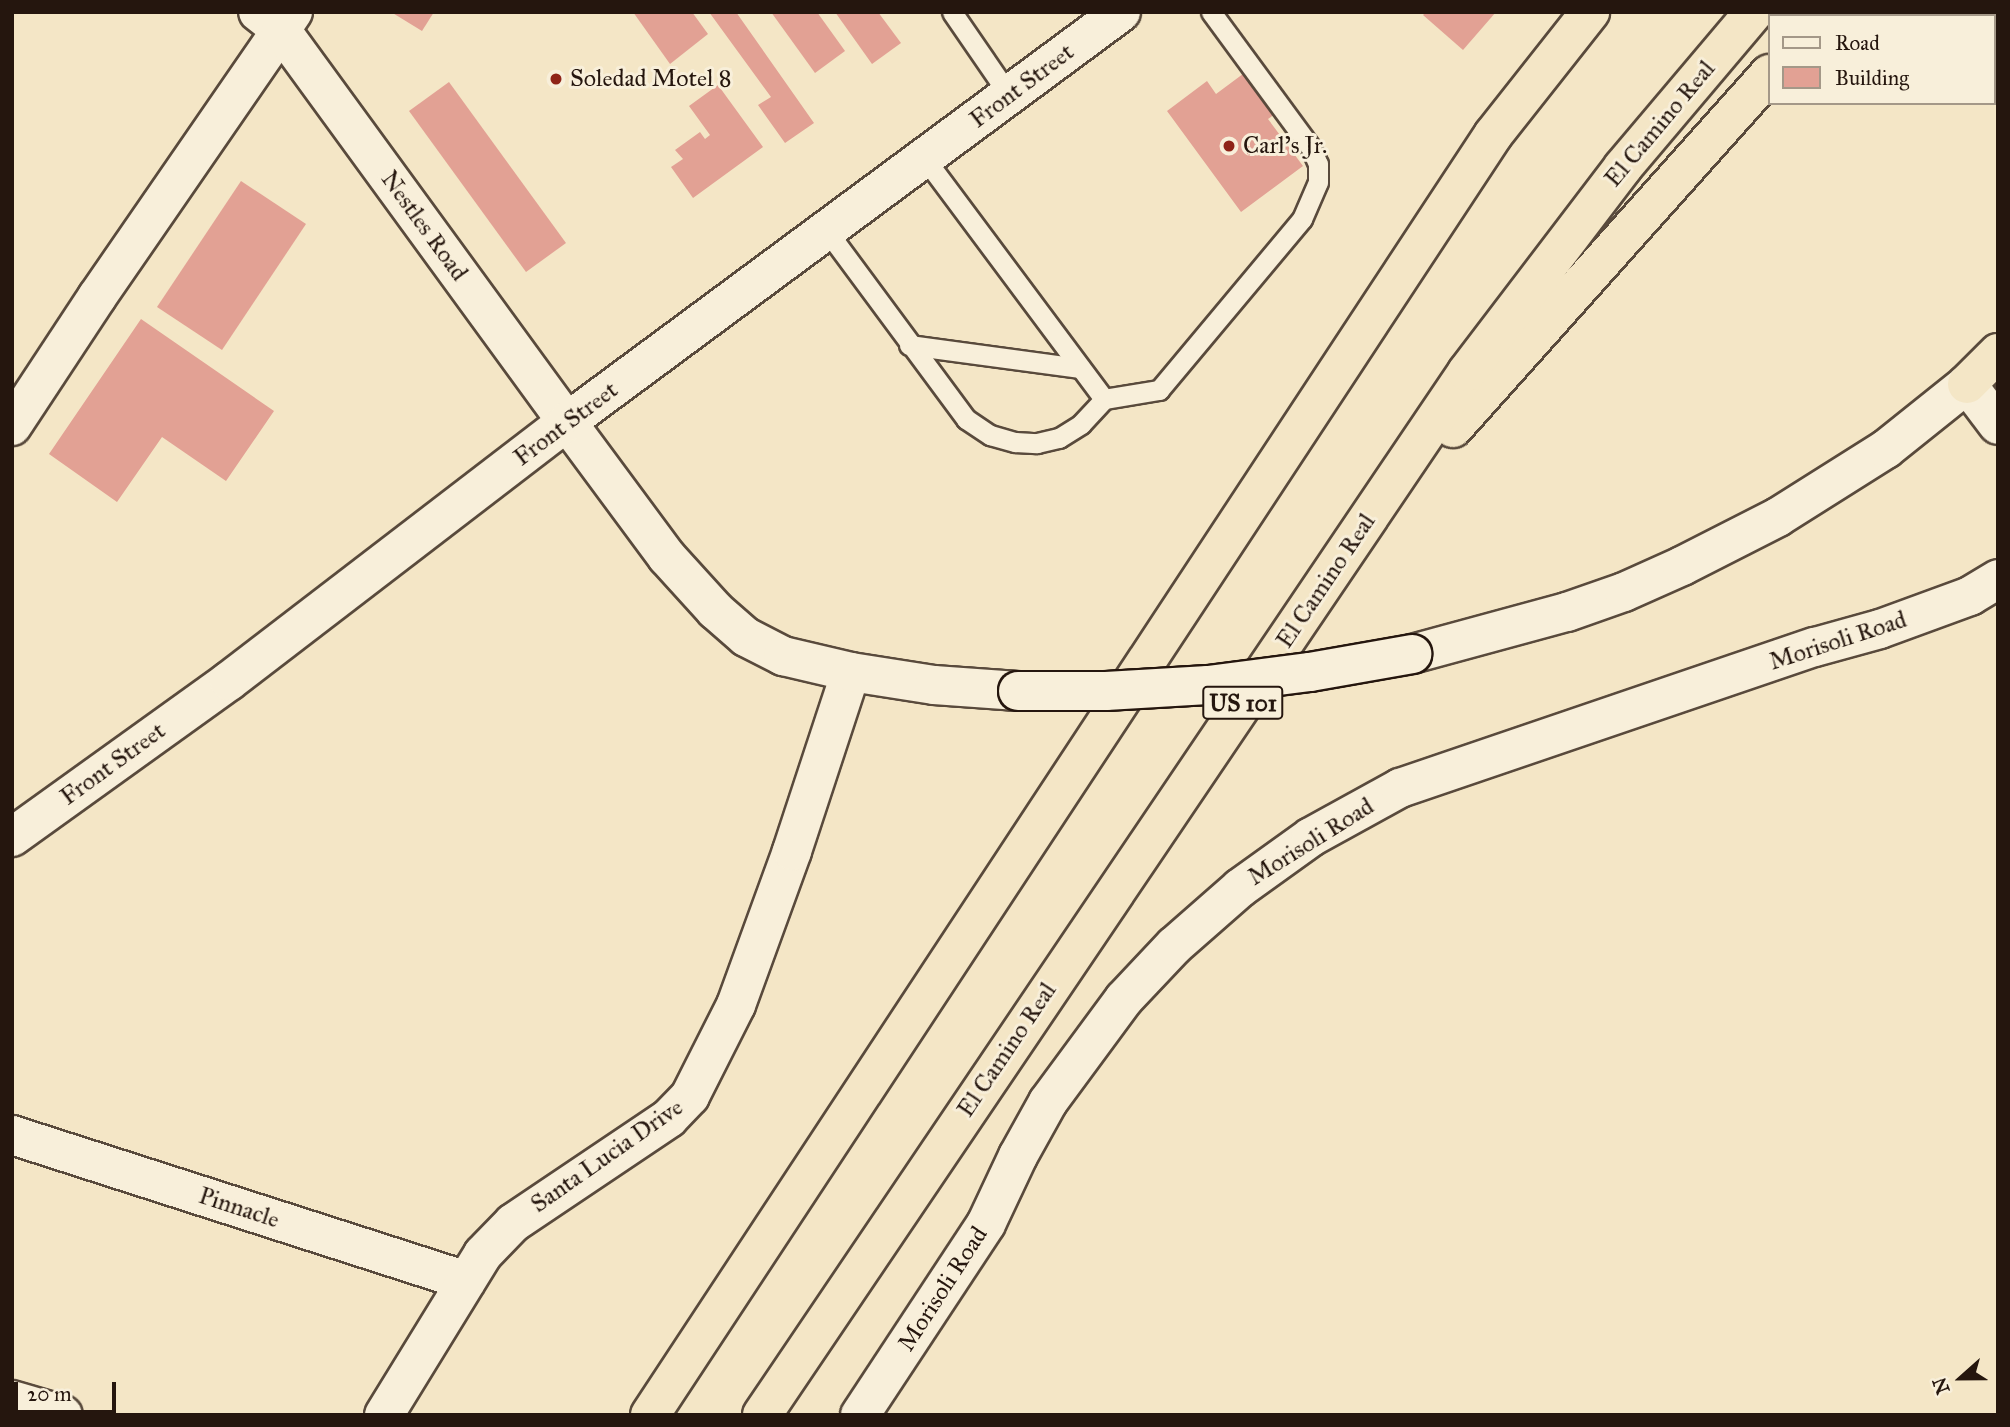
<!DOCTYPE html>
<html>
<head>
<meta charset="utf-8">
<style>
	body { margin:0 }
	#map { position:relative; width:2010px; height:1427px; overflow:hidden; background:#f4e6c6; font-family:"IM FELL Great Primer",serif }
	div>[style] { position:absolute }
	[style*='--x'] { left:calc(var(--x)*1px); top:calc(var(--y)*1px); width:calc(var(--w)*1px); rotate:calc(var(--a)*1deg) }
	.building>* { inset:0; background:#e2a194 }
	.roads { filter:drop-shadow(2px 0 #594a3c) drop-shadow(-2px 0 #594a3c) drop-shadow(0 2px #594a3c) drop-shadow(0 -2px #594a3c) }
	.service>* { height:19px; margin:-9.5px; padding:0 9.5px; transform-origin:9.5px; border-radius:9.5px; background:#f8efda }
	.minor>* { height:38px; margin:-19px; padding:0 19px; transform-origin:19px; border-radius:19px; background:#f8efda }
	.tertiary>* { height:38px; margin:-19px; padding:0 19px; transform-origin:19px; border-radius:19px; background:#f8efda }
	.secondary>* { height:38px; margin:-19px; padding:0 19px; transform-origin:19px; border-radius:19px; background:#f8efda }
	.motorway>* { height:38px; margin:-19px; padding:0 19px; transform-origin:19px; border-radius:19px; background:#f4e6c6 }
	.bridges { filter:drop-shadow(2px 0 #25160e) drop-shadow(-2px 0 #25160e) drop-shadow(0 2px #25160e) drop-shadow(0 -2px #25160e) }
	.secondary-bridge>* { height:38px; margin:-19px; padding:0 19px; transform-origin:19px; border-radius:19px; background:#f8efda }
	.dots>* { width:19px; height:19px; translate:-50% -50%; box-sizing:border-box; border:4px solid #f8efda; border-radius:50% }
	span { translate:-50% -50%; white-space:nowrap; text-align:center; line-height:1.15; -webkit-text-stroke:6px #f8efda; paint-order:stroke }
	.shield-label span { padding:2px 5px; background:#f8efda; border:2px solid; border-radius:5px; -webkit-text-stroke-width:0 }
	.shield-label { font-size:23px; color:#25160e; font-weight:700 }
	.poi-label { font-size:24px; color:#25160e }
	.left { translate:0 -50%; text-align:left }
	.street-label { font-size:24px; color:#25160e }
	.frame { position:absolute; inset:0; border:14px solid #25160e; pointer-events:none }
	.legend { position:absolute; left:1768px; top:14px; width:228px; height:91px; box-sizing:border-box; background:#f8efda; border:2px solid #a49888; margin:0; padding:9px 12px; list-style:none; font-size:21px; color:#25160e }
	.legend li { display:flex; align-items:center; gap:14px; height:35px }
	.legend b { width:35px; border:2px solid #a49888 }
	.north { position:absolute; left:1926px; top:1343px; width:70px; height:70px; -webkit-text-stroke:5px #f8efda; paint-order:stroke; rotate:249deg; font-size:19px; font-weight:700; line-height:28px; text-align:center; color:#25160e }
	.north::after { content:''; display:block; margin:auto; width:24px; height:32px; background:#25160e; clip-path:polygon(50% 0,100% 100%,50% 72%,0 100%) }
	.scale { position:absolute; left:14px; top:1382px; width:102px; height:32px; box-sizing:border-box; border:4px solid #25160e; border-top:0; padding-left:9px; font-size:21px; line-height:24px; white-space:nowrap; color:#25160e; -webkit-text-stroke:5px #f8efda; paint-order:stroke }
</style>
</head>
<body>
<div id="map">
	<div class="building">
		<div style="clip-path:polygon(391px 12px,434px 12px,422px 31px)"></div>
		<div style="clip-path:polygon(633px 12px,692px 12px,708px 34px,670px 64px)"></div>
		<div style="clip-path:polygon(709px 12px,736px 12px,814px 123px,785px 143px,758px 105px,771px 97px)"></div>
		<div style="clip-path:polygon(771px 12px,817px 12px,845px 51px,815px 73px)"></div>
		<div style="clip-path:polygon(835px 12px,878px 12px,901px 43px,872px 64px)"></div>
		<div style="clip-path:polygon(1426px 12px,1496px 12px,1463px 50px,1423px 15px)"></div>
		<div style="clip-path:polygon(1247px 71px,1278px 112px,1268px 119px,1303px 166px,1241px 212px,1167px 111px,1207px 81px,1216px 94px)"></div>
		<div style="clip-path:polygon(449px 82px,566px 243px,526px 272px,409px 111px)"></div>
		<div style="clip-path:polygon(718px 85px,763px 147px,693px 198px,671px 167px,683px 159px,675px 150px,700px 132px,705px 139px,710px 135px,689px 106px)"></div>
		<div style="clip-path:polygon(241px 181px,306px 224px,222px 350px,157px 307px)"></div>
		<div style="clip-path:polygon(141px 319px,274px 411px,226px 481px,162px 437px,117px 502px,49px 454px)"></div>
	</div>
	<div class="roads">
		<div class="service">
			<div style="--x:952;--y:12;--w:101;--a:55.5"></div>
			<div style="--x:827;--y:231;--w:234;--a:53.5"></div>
			<div style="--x:966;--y:419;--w:29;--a:34"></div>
			<div style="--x:990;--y:435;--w:26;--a:16"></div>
			<div style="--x:1015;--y:442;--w:22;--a:3"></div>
			<div style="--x:1037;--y:443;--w:23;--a:-13"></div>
			<div style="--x:1059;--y:438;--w:26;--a:-32"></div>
			<div style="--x:1081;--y:424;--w:34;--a:-47"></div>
			<div style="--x:1104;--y:399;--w:299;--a:-126.7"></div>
			<div style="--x:909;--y:345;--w:173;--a:7.7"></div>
			<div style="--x:1104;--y:399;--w:56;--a:-9.3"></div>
			<div style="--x:1159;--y:390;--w:223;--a:-50.1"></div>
			<div style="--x:1302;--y:219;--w:40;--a:-66.6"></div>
			<div style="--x:1318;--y:182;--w:18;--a:-90"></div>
			<div style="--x:1318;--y:164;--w:17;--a:-114"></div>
			<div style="--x:1311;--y:148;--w:169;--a:-126.3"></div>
		</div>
		<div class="minor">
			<div style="--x:1967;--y:384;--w:51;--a:52.9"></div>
			<div style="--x:12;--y:426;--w:154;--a:-56.6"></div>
			<div style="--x:97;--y:297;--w:324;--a:-55.4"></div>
			<div style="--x:281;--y:30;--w:29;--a:-142"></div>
			<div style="--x:12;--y:1135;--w:477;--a:17.8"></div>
			<div style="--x:12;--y:1400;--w:53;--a:16.4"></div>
			<div style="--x:384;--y:1415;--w:189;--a:-58.4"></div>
			<div style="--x:483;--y:1254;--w:43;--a:-45.9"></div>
			<div style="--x:513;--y:1223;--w:188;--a:-33.9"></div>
			<div style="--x:669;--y:1118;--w:30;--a:-46"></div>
			<div style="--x:690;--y:1096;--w:102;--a:-63.2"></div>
			<div style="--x:736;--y:1005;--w:164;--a:-70"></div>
			<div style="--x:792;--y:851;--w:188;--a:-71.8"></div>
			<div style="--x:860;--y:1415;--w:229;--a:-56.6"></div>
			<div style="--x:986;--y:1224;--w:75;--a:-64.8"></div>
			<div style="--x:1018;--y:1156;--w:62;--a:-60.9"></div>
			<div style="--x:1048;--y:1102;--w:128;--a:-53.6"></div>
			<div style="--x:1124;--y:999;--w:73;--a:-46.7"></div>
			<div style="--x:1174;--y:946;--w:88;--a:-41.3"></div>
			<div style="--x:1240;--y:888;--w:87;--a:-35.7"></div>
			<div style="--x:1311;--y:837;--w:102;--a:-28.8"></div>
			<div style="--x:1400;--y:788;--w:438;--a:-18.8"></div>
			<div style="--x:1815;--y:647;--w:67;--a:-15.5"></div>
			<div style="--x:1880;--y:629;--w:96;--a:-20.1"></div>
			<div style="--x:1970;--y:596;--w:33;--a:-31"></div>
		</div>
		<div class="tertiary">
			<div style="--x:293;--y:12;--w:22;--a:124"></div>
			<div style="--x:281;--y:30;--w:485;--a:53.9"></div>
		</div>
		<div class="secondary">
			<div style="--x:567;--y:422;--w:168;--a:53.5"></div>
			<div style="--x:667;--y:557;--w:72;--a:47.8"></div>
			<div style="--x:715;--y:610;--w:41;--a:41.1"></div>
			<div style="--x:746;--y:637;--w:42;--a:27.2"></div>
			<div style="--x:783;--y:656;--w:70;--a:13.2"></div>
			<div style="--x:851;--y:672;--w:84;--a:8.9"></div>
			<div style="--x:934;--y:685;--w:84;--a:4.1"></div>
			<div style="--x:1412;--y:654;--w:161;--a:-15.2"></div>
			<div style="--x:1567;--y:612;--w:60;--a:-19.3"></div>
			<div style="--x:1624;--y:592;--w:64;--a:-24.1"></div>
			<div style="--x:1682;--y:566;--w:108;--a:-27"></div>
			<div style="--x:1778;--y:517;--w:128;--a:-32.2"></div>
			<div style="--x:1886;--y:449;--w:104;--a:-38.7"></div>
			<div style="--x:12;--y:837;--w:267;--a:-35.7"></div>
			<div style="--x:229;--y:681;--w:426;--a:-37.5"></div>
			<div style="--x:567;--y:422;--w:689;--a:-36.5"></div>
		</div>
		<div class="motorway">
			<div style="--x:1823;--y:16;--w:5;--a:-53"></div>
			<div style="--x:1967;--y:384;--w:44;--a:-45"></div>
			<div style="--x:1453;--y:428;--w:475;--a:-48.2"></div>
			<div style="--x:650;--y:1415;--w:1533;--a:-56.63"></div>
			<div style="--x:1493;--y:135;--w:157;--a:-51.7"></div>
			<div style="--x:762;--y:1415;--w:1259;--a:-55.94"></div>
			<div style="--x:1467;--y:372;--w:258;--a:-52.7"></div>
			<div style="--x:1623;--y:167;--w:203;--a:-49.8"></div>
		</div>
	</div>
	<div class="bridges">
		<div class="secondary-bridge">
			<div style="--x:1018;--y:691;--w:88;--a:0"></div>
			<div style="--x:1106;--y:691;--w:102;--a:-3.4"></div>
			<div style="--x:1208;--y:685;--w:103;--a:-7.3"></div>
			<div style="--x:1310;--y:672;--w:104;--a:-10"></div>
		</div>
	</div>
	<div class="dots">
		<div style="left:556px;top:79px;background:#8f2418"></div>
		<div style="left:1229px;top:146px;background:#8f2418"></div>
	</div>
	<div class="shield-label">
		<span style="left:1243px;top:703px">US 101</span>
	</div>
	<div class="poi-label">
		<span class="left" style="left:570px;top:79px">Soledad Motel 8</span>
		<span class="left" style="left:1243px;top:146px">Carl's Jr.</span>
	</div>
	<div class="street-label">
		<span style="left:1022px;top:86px;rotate:-37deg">Front Street</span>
		<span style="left:1660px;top:124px;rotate:-50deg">El Camino Real</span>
		<span style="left:424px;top:226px;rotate:54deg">Nestles Road</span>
		<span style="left:566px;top:424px;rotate:-37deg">Front Street</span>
		<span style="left:1326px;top:581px;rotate:-56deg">El Camino Real</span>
		<span style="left:1838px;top:641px;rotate:-18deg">Morisoli Road</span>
		<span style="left:113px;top:764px;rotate:-36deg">Front Street</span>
		<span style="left:1311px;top:842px;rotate:-32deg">Morisoli Road</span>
		<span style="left:1007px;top:1050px;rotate:-56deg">El Camino Real</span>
		<span style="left:607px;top:1156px;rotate:-35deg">Santa Lucia Drive</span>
		<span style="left:239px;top:1208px;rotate:18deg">Pinnacle</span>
		<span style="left:943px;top:1289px;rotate:-57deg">Morisoli Road</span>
	</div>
	<div class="frame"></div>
	<ul class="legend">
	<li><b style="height:9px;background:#f8efda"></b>Road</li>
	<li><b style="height:19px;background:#e2a194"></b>Building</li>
	</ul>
	<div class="north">N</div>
	<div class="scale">20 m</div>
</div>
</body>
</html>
